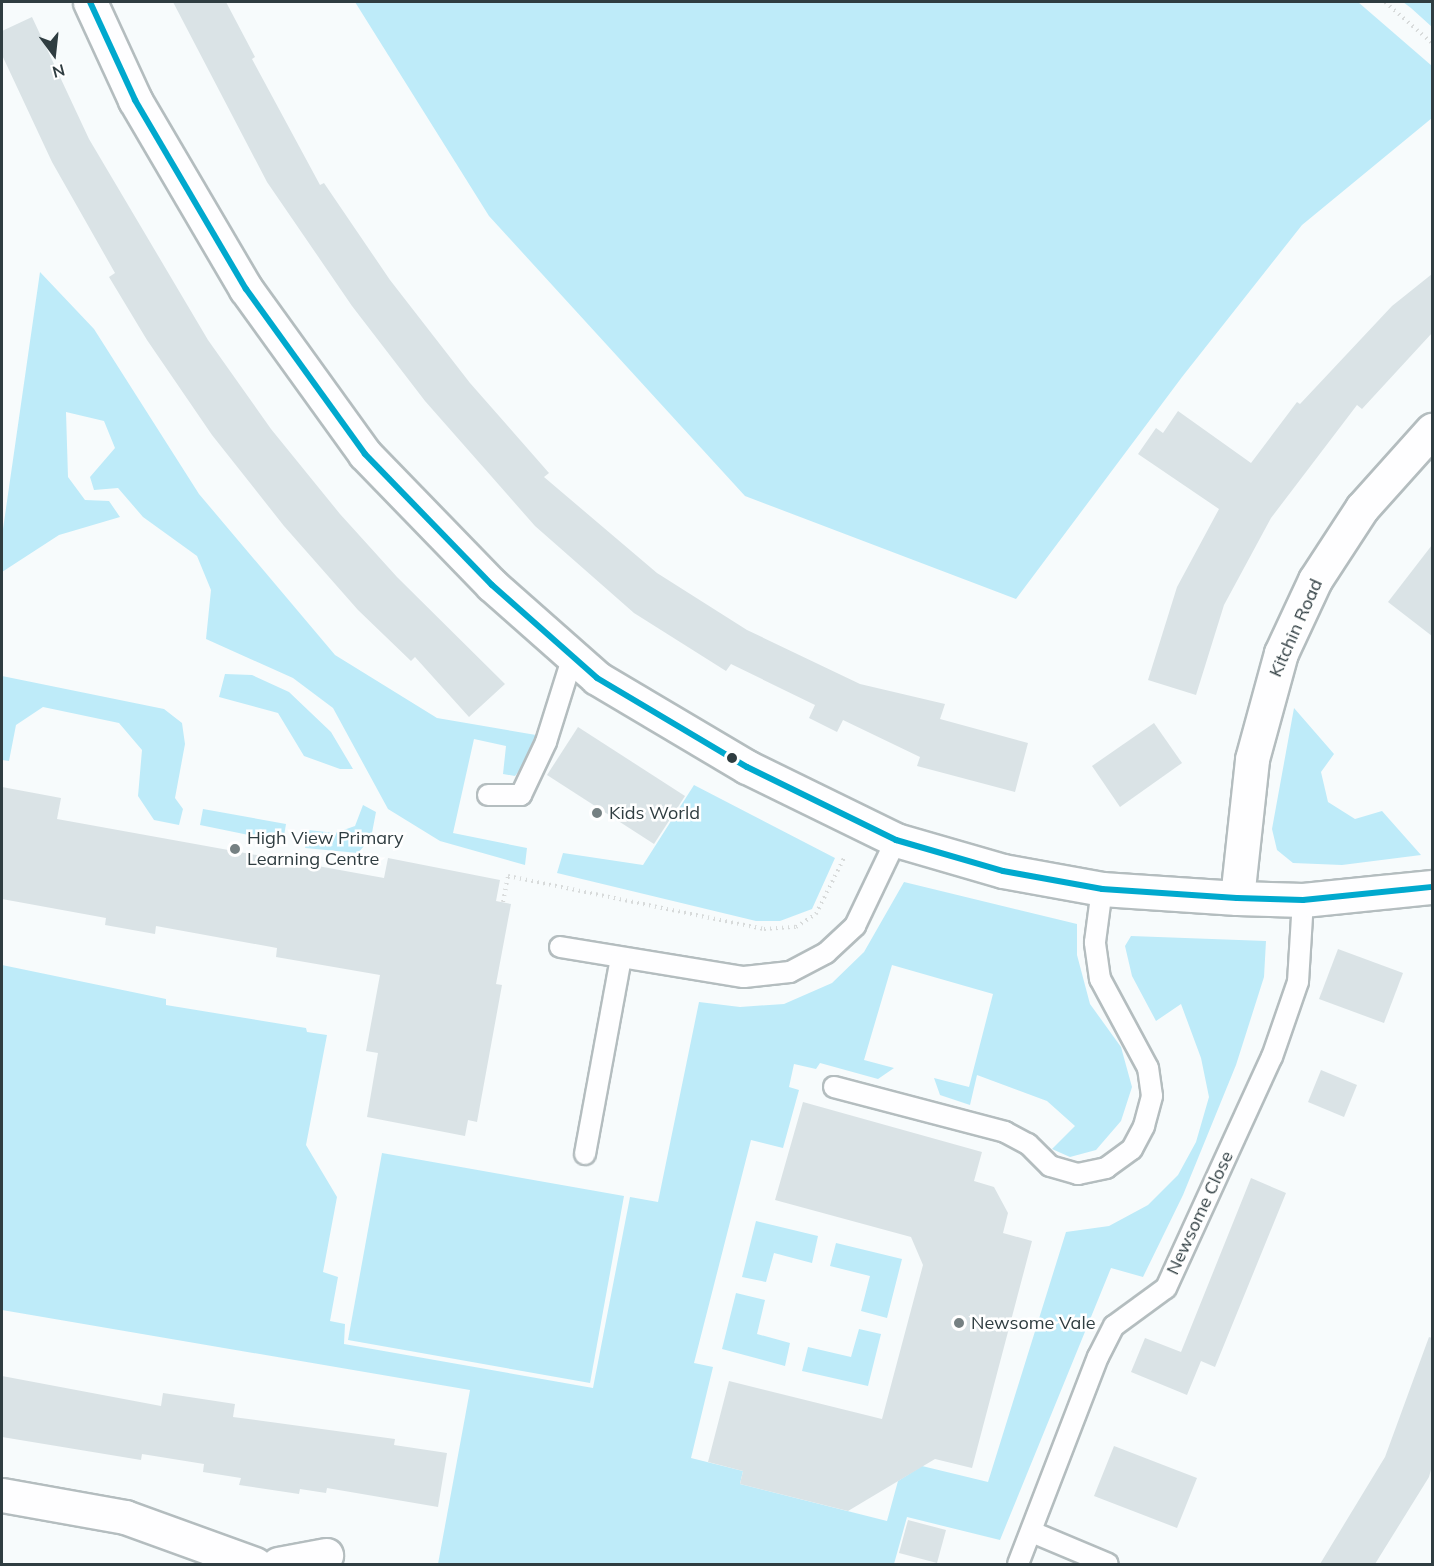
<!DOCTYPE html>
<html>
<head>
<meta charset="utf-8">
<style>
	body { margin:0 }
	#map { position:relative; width:1434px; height:1566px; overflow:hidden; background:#f7fbfc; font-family:Mulish,sans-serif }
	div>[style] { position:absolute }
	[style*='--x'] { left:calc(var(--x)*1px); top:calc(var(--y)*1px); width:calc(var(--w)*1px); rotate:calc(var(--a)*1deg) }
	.green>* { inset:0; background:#beebf9 }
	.building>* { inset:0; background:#dae3e6 }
	.path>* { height:4px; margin-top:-2px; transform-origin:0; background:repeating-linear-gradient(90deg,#d8dbdb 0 1.5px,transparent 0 6px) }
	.roads { filter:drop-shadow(2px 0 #b4bdbf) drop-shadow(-2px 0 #b4bdbf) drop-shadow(0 2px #b4bdbf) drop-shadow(0 -2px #b4bdbf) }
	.lane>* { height:20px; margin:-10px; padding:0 10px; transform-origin:10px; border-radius:10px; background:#fefeff }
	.street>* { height:33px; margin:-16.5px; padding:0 16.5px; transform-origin:16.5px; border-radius:16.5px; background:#fefeff }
	.bus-1>* { height:6px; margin:-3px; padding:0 3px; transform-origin:3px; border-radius:3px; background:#00a9ce }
	.dots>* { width:16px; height:16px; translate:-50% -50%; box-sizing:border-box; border:3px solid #fff; border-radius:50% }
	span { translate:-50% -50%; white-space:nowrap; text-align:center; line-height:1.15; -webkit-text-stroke:5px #fff; paint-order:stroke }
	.street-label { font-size:18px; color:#2f3d41 }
	.poi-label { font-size:18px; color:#2f3d41 }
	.left { translate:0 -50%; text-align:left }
	.frame { position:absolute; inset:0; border:3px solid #2f3d41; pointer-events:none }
	.north { position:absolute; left:24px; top:24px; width:60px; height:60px; -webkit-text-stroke:4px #fff; paint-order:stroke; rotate:165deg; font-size:16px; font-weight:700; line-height:24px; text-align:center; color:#2f3d41 }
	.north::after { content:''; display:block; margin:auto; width:21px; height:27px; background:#2f3d41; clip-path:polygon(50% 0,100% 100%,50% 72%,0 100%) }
</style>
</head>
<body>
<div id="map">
	<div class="green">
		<div style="clip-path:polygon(355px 2px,1358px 2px,1432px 66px,1432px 118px,1302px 225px,1182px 377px,1016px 599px,745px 496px,489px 216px)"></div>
		<div style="clip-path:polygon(1403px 2px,1432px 2px,1432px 27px,1411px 8px)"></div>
		<div style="clip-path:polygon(40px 272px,94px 329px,199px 494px,335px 655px,437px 718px,536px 735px,530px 757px,515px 776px,503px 774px,506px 746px,474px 739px,453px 833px,527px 848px,525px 865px,440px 841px,388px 809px,333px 708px,293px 678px,206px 639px,211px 590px,197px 556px,143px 517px,118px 488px,94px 490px,90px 477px,115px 448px,104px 421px,66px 412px,68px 477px,85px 500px,109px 501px,120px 517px,59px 535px,2px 572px,2px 536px)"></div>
		<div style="clip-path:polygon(225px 674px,252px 675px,289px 692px,331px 732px,353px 769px,340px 769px,304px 756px,278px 713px,219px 697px)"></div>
		<div style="clip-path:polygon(2px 676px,164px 709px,182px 723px,185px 744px,175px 798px,183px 809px,179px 825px,154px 820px,138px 796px,142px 750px,119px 723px,43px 707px,16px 725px,9px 761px,2px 760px)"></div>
		<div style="clip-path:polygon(1294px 708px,1334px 754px,1321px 772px,1328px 802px,1355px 819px,1382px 811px,1421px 855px,1342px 865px,1293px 863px,1277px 850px,1272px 829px)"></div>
		<div style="clip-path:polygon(694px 785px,835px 858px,812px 909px,780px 921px,756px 921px,557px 873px,563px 853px,643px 865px)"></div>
		<div style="clip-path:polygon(363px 805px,376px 812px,371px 838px,358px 853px,305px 848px,308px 830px,335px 833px,355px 826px)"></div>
		<div style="clip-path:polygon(203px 809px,286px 824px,283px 842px,200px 825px)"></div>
		<div style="clip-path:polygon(904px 882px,1077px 924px,1077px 955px,1090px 1004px,1121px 1047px,1132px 1087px,1121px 1121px,1096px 1150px,1070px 1157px,1052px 1149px,1075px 1126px,1047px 1101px,977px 1075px,970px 1105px,940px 1095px,934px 1078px,969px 1087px,993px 994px,892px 965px,864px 1060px,894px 1068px,878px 1079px,820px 1063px,816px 1069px,794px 1064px,789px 1087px,799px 1090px,783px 1148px,751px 1140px,694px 1363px,713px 1367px,691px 1458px,743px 1471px,740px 1484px,887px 1521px,898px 1481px,922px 1466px,988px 1482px,1066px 1232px,1109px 1226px,1148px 1205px,1178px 1175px,1196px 1142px,1209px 1097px,1201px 1058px,1181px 1004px,1156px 1021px,1132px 976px,1125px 946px,1131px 936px,1266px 941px,1264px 977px,1236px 1065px,1183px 1195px,1143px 1277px,1111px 1268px,1000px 1540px,907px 1517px,894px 1564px,438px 1564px,470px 1390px,2px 1310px,2px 965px,166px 999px,166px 1005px,306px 1028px,307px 1032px,327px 1035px,306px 1145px,337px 1197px,323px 1272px,338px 1277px,330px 1321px,345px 1324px,344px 1344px,593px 1388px,630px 1197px,658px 1202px,699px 1002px,740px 1007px,784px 1004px,832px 983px,864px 952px)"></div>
		<div style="clip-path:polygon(382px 1153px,624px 1196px,590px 1383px,348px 1340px)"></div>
		<div style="clip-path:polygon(756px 1221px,818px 1236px,812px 1263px,774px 1253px,766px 1282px,742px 1277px)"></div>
		<div style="clip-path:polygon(836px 1243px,902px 1259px,887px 1318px,861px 1311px,870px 1276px,830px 1266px)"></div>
		<div style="clip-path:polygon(736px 1293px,765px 1300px,757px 1334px,790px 1343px,785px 1366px,722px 1349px)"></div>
		<div style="clip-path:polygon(859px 1329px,881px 1334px,868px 1386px,802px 1371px,808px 1347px,851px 1357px)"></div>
	</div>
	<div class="building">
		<div style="clip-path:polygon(173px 2px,226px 2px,255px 57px,252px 59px,320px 185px,324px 183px,390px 280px,470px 383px,549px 473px,544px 477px,657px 573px,747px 630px,860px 684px,945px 704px,940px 719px,1028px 743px,1015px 792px,917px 766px,920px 757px,843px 720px,837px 732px,809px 718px,815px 705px,731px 664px,726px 671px,634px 613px,535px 526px,425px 401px,352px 306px,267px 182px)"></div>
		<div style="clip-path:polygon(32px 17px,89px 139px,208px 340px,271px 429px,340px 514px,397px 577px,505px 684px,469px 717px,415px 657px,411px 661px,358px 610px,284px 526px,212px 435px,147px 340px,109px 277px,115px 273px,52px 162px,2px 55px,2px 31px)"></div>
		<div style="clip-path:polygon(1432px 274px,1432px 333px,1362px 409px,1357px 405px,1271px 518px,1224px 605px,1196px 695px,1148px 680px,1177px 587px,1219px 509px,1138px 454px,1156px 428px,1163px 433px,1178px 411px,1251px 463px,1297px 402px,1300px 404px,1392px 306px)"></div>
		<div style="clip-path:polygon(1432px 545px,1432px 636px,1388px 602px)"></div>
		<div style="clip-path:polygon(1154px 723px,1182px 763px,1120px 807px,1092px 766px)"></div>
		<div style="clip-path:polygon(578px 727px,685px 796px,654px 844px,547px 775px)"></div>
		<div style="clip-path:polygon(2px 787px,61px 798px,57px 819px,384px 878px,388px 858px,500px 880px,496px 901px,511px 904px,496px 984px,502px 985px,477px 1122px,468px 1120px,465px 1136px,367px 1117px,378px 1053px,366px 1051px,380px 975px,276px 957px,277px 948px,156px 926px,155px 934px,105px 925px,106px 918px,2px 899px)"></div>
		<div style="clip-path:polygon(1338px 949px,1403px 973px,1384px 1023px,1319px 999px)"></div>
		<div style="clip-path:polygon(1321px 1070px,1357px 1085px,1344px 1117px,1308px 1102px)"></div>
		<div style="clip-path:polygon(803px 1102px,982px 1152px,974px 1181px,994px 1187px,1008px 1213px,1003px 1233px,1032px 1241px,972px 1468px,935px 1459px,848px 1511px,740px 1484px,743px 1471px,708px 1462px,729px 1381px,882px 1419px,923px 1265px,911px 1237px,775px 1200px)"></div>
		<div style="clip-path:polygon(1251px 1178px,1286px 1193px,1215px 1367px,1201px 1361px,1187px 1395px,1131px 1372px,1145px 1338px,1181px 1352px)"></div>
		<div style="clip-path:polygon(1429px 1337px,1432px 1338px,1432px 1466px,1429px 1477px,1375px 1564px,1320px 1564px,1385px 1457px)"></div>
		<div style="clip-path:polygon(2px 1376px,161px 1406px,163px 1393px,235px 1404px,233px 1417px,395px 1439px,394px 1445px,447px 1453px,438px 1507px,327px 1488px,326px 1493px,300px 1489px,299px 1494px,239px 1485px,241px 1478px,203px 1472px,204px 1464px,142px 1454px,141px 1460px,2px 1437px)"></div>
		<div style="clip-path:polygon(1114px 1446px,1197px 1478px,1177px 1528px,1094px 1496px)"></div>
		<div style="clip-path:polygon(908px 1520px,946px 1530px,937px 1563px,899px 1553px)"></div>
	</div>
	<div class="path">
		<div style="--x:1385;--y:2;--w:62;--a:41.1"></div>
		<div style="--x:503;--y:902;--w:26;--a:-79"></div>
		<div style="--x:508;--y:876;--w:261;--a:11.7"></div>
		<div style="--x:764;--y:929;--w:32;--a:-4"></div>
		<div style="--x:796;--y:927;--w:24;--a:-33"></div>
		<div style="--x:816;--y:914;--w:65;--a:-63.4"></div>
	</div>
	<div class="roads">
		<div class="lane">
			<div style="--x:488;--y:795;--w:33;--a:0"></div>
			<div style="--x:521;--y:795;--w:59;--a:-64.7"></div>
			<div style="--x:546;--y:742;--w:90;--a:-72.6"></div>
			<div style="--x:560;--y:947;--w:186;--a:9.3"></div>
			<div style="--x:744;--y:977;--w:46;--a:-6.2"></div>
			<div style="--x:790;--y:972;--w:41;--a:-27.8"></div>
			<div style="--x:826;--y:953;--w:40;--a:-43"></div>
			<div style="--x:855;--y:926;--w:95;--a:-64.5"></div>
			<div style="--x:834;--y:1087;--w:177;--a:14.7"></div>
			<div style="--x:1005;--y:1132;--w:26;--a:28"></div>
			<div style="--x:1028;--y:1144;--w:31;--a:45"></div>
			<div style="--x:1050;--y:1166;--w:29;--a:16"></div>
			<div style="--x:1078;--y:1174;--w:29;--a:-12"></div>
			<div style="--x:1106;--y:1168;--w:32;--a:-36"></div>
			<div style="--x:1132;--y:1149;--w:26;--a:-62"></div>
			<div style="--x:1144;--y:1126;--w:31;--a:-75"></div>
			<div style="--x:1152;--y:1096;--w:28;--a:-98"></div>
			<div style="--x:1148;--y:1068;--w:101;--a:-118.3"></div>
			<div style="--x:1100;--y:979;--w:37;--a:-98"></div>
			<div style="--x:1095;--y:942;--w:53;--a:-82.5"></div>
			<div style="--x:585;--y:1154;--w:199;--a:-79.6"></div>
			<div style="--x:1032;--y:1532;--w:82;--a:22.8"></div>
			<div style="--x:1018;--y:1564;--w:222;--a:-68.9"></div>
			<div style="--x:1098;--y:1357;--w:35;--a:-63"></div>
			<div style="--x:1114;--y:1326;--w:64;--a:-36.2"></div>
			<div style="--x:1166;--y:1288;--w:254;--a:-65.4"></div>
			<div style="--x:1272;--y:1057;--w:79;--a:-70.9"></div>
			<div style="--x:1298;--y:982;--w:82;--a:-86.5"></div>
		</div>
		<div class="street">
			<div style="--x:90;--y:2;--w:108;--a:65.3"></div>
			<div style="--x:135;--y:100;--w:219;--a:59.6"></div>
			<div style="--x:246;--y:289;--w:203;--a:54.2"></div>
			<div style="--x:365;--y:454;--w:182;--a:45.9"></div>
			<div style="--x:492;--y:585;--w:140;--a:41.5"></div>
			<div style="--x:597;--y:678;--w:174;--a:30.7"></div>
			<div style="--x:747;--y:767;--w:166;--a:26.1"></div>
			<div style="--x:896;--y:840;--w:111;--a:16.2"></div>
			<div style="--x:1003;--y:871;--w:101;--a:10.3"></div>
			<div style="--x:1102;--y:889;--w:135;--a:3.8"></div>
			<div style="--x:1237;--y:898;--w:66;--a:1.7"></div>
			<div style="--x:1303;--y:900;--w:130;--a:-5.8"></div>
			<div style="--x:1237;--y:898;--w:140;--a:-83.8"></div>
			<div style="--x:1252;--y:759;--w:110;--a:-74.7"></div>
			<div style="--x:1281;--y:653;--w:81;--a:-65"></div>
			<div style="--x:1315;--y:580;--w:86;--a:-56.9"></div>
			<div style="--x:1362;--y:508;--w:105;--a:-48.1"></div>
			<div style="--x:2;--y:1495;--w:125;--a:10.1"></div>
			<div style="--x:125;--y:1517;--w:138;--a:19.9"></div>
			<div style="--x:278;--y:1564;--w:49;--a:-10.6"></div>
		</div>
	</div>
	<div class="bus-1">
		<div style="--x:90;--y:2;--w:108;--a:65.3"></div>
		<div style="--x:135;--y:100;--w:219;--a:59.6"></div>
		<div style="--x:246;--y:289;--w:203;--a:54.2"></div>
		<div style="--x:365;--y:454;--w:182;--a:45.9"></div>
		<div style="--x:492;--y:585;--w:140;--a:41.5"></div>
		<div style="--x:597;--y:678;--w:174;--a:30.7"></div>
		<div style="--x:747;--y:767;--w:166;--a:26.1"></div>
		<div style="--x:896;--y:840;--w:111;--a:16.2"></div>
		<div style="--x:1003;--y:871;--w:101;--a:10.3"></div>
		<div style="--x:1102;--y:889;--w:135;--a:3.8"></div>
		<div style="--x:1237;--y:898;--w:66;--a:1.7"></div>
		<div style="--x:1303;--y:900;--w:130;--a:-5.8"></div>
	</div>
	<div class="dots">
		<div style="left:732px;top:758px;background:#2f3d41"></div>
		<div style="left:597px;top:813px;background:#758082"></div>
		<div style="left:235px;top:849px;background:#758082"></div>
		<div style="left:959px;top:1323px;background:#758082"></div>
	</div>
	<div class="street-label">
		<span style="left:1296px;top:628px;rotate:-66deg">Kitchin Road</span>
		<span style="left:1200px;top:1213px;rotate:-65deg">Newsome Close</span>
	</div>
	<div class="poi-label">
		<span class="left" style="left:609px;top:813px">Kids World</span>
		<span class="left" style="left:247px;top:849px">High View Primary<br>Learning Centre</span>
		<span class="left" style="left:971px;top:1323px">Newsome Vale</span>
	</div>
	<div class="frame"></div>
	<div class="north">N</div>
</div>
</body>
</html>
